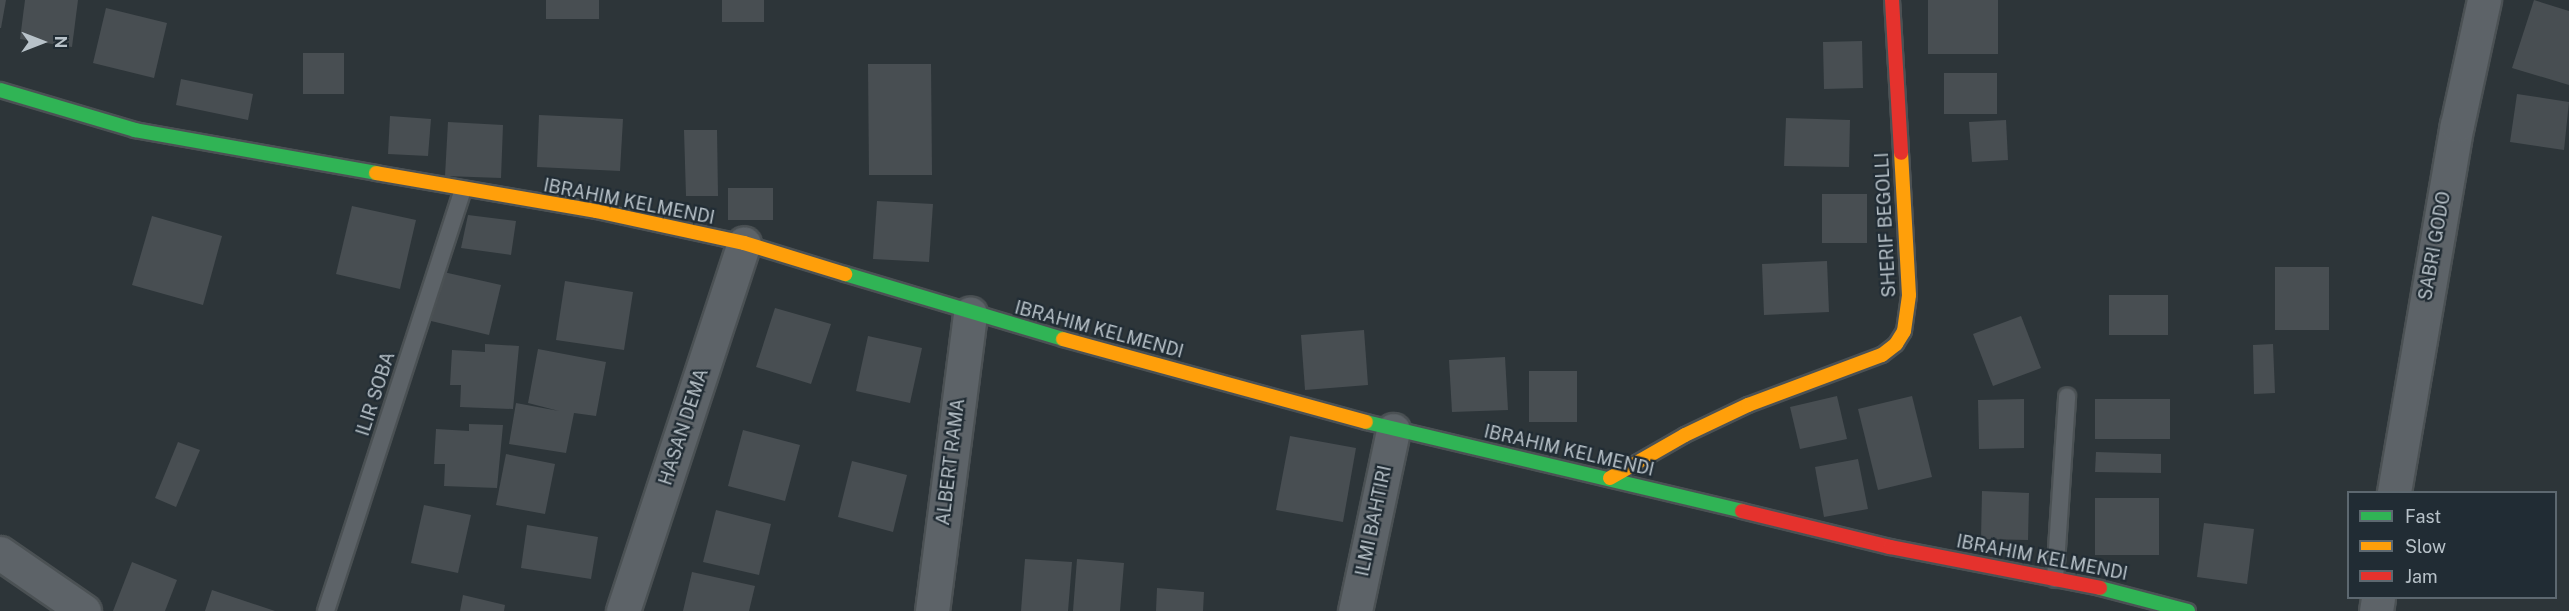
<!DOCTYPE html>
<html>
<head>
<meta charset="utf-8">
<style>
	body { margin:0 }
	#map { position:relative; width:2569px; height:611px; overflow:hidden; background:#2d3539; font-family:"Public Sans",sans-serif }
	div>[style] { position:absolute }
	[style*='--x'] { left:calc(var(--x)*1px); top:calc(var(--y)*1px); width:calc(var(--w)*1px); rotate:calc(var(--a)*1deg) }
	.building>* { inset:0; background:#484e52 }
	.roads { filter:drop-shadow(2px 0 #4b5154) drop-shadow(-2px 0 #4b5154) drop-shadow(0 2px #4b5154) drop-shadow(0 -2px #4b5154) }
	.lane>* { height:16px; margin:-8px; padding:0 8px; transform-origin:8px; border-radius:8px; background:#5d6368 }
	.street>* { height:33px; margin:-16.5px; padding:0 16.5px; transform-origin:16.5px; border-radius:16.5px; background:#5d6368 }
	.fast>* { height:14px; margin:-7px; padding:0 7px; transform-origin:7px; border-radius:7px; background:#30b455 }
	.slow>* { height:14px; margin:-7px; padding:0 7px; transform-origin:7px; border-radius:7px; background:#ff9f0a }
	.jam>* { height:14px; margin:-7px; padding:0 7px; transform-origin:7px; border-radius:7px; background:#e5322d }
	span { translate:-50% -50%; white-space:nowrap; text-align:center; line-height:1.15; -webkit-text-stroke:4.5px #212c34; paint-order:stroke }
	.street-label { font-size:18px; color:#b8c2c9 }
	.legend { position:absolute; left:2347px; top:491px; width:210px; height:108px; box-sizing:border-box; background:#212c34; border:2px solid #5d6870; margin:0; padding:8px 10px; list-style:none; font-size:18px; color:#b8c2c9 }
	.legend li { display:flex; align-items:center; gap:12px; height:30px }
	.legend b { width:30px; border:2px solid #5d6870 }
	.north { position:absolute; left:12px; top:12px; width:60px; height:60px; -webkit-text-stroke:4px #212c34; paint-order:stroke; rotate:90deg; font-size:16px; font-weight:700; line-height:24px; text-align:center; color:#b8c2c9 }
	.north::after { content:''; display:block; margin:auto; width:21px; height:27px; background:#b8c2c9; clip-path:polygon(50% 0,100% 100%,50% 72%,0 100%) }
</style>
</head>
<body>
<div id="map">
	<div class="building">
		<div style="clip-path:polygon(0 0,6px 0,1px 28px,0 28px)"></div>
		<div style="clip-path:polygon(25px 0,78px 0,72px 47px,20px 39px)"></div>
		<div style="clip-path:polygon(546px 0,599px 0,599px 19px,546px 19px)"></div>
		<div style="clip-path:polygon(722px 0,764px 0,764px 22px,722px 22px)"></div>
		<div style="clip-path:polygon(1928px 0,1998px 0,1998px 54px,1928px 54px)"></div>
		<div style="clip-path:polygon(2534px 0,2569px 11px,2569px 85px,2512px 68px)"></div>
		<div style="clip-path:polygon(106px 8px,167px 23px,154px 78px,93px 63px)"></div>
		<div style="clip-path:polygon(1862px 41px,1863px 88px,1824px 89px,1823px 42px)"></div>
		<div style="clip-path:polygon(303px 53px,344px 53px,344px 94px,303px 94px)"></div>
		<div style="clip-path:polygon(868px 64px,931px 64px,932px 175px,869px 175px)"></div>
		<div style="clip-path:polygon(1944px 73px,1997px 73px,1997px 114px,1944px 114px)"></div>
		<div style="clip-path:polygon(181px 79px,253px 94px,248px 120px,176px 105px)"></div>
		<div style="clip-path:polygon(2517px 94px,2569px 102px,2564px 150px,2510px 142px)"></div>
		<div style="clip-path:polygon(539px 115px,623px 119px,620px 171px,537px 167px)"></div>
		<div style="clip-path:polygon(390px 116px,431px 119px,428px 156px,388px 154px)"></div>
		<div style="clip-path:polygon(1786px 118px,1850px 120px,1849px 167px,1784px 166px)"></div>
		<div style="clip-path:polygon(2006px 120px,2008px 160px,1972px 162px,1969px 122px)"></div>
		<div style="clip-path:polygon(448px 122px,503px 125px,501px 178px,445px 176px)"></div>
		<div style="clip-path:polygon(684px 130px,717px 130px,718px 196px,686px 196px)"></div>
		<div style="clip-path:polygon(728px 188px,773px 188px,773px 220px,728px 220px)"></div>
		<div style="clip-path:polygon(1822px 194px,1867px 194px,1867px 243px,1822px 243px)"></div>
		<div style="clip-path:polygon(877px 201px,933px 204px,929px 262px,873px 259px)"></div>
		<div style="clip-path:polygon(352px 206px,416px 220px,400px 289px,336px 274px)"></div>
		<div style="clip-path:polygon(468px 215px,516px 221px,511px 255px,461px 248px)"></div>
		<div style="clip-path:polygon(152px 216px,222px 236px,203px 305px,132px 285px)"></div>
		<div style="clip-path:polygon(1827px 261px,1829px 312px,1764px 315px,1762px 264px)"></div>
		<div style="clip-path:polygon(2275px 267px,2329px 267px,2329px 330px,2275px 330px)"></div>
		<div style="clip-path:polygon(439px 271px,501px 285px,489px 335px,427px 320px)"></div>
		<div style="clip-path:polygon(565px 281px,633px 292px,624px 350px,556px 340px)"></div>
		<div style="clip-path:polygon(2109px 295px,2168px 295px,2168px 335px,2109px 335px)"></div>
		<div style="clip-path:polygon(775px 308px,831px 324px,811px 384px,756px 367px)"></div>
		<div style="clip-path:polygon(2021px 316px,2041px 368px,1993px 386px,1973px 334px)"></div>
		<div style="clip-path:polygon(1364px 330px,1368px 385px,1305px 390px,1301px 335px)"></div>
		<div style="clip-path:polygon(868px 336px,922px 348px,910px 403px,856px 391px)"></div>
		<div style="clip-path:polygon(485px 344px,519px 346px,513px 409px,460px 407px,461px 385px,450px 385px,452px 350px,485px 352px)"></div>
		<div style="clip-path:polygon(2273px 344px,2275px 393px,2254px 394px,2253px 345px)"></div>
		<div style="clip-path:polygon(538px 349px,606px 362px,596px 416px,574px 413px,566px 453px,509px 444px,516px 403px,559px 411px,528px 403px)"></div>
		<div style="clip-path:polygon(1505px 357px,1508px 410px,1452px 412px,1449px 360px)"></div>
		<div style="clip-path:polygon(1529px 371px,1577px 371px,1577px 422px,1529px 422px)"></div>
		<div style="clip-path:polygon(1837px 396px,1847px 439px,1800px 449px,1790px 407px)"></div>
		<div style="clip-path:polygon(1912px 396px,1932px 477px,1878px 490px,1858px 409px)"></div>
		<div style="clip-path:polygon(2024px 399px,2024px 448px,1979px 449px,1978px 400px)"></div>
		<div style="clip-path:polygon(2095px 399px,2170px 399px,2170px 439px,2095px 439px)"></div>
		<div style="clip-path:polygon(469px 424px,503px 425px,497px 488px,444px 486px,445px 464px,434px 464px,436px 429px,469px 431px)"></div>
		<div style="clip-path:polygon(743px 430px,800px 445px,785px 501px,728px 486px)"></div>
		<div style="clip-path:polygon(1290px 436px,1356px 448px,1343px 522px,1276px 510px)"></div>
		<div style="clip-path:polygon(178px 442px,200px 450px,176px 507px,155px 498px)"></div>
		<div style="clip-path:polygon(2096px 452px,2161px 454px,2161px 473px,2095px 472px)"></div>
		<div style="clip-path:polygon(506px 454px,555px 464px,545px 514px,496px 505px)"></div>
		<div style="clip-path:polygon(1858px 459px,1868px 509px,1824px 517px,1815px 467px)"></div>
		<div style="clip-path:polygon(852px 461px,907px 475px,893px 532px,838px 517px)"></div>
		<div style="clip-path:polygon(1982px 491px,2029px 493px,2028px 540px,1981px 539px)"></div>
		<div style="clip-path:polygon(2095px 498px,2159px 498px,2159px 555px,2095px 555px)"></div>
		<div style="clip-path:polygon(424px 505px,471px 515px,458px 573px,411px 563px)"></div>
		<div style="clip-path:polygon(716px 510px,771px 524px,759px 575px,703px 562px)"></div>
		<div style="clip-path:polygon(2204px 523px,2254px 529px,2247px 584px,2197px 577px)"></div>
		<div style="clip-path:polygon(527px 525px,598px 537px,591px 579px,521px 568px)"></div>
		<div style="clip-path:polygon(1025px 559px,1072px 562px,1068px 611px,1021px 611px)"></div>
		<div style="clip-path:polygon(1077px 559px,1124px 563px,1120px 611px,1073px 611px)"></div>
		<div style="clip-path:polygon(132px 562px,177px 580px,165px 611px,113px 611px)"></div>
		<div style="clip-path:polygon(692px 572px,755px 586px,749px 611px,683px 611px)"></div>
		<div style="clip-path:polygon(1157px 588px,1204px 592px,1203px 611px,1156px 611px)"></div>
		<div style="clip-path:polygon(212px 590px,275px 611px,205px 611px)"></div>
		<div style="clip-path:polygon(463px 595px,505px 605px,504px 611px,460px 611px)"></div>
	</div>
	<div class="roads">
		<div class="lane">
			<div style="--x:2055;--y:579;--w:183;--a:-86.2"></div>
			<div style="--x:326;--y:611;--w:443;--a:-72"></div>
		</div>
		<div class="street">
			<div style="--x:2394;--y:492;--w:372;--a:-80.3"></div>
			<div style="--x:2457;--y:125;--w:128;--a:-77.8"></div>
			<div style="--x:0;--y:553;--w:102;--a:34.6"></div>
			<div style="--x:623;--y:611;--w:387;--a:-71.8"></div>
			<div style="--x:932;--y:611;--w:300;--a:-82.7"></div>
			<div style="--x:1355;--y:611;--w:185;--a:-78.1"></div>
			<div style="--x:2376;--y:611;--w:13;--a:-81"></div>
		</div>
		<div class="fast">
			<div style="--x:0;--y:90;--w:141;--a:16.5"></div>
			<div style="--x:135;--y:130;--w:245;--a:10.1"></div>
			<div style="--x:845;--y:274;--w:227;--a:16.6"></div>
			<div style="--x:1366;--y:422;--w:386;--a:13.3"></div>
			<div style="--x:2100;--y:588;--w:91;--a:14.6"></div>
		</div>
		<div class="slow">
			<div style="--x:376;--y:173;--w:223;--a:9.8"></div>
			<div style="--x:596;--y:211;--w:151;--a:12.2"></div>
			<div style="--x:744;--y:243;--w:106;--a:17.1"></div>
			<div style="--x:1063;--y:339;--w:314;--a:15.3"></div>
			<div style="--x:1610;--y:478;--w:86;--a:-29.8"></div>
			<div style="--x:1685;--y:435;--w:70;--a:-25.5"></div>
			<div style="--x:1748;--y:405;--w:143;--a:-20.5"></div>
			<div style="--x:1882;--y:355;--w:18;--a:-38"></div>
			<div style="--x:1896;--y:344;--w:15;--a:-58"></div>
			<div style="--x:1904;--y:331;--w:36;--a:-82"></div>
			<div style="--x:1909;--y:295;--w:142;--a:-93.2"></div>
		</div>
		<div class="jam">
			<div style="--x:1892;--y:0;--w:153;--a:86.6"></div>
			<div style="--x:1742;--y:511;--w:152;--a:13.7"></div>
			<div style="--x:1890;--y:547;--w:214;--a:11"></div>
		</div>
	</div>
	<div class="street-label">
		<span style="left:629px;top:202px;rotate:11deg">IBRAHIM KELMENDI</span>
		<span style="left:1886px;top:225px;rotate:-93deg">SHERIF BEGOLLI</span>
		<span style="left:2435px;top:246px;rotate:-80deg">SABRI GODO</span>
		<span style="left:1099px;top:330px;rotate:15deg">IBRAHIM KELMENDI</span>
		<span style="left:376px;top:394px;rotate:-72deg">ILIR SOBA</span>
		<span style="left:684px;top:427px;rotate:-72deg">HASAN DEMA</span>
		<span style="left:1569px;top:451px;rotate:13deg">IBRAHIM KELMENDI</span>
		<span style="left:951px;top:462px;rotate:-83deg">ALBERT RAMA</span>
		<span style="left:1374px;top:521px;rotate:-78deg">ILMI BAHTIRI</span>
		<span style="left:2042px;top:558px;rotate:11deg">IBRAHIM KELMENDI</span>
	</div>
	<ul class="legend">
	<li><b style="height:8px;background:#30b455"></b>Fast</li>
	<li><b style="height:8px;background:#ff9f0a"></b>Slow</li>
	<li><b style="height:8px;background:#e5322d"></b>Jam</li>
	</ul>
	<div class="north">N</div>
</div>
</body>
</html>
